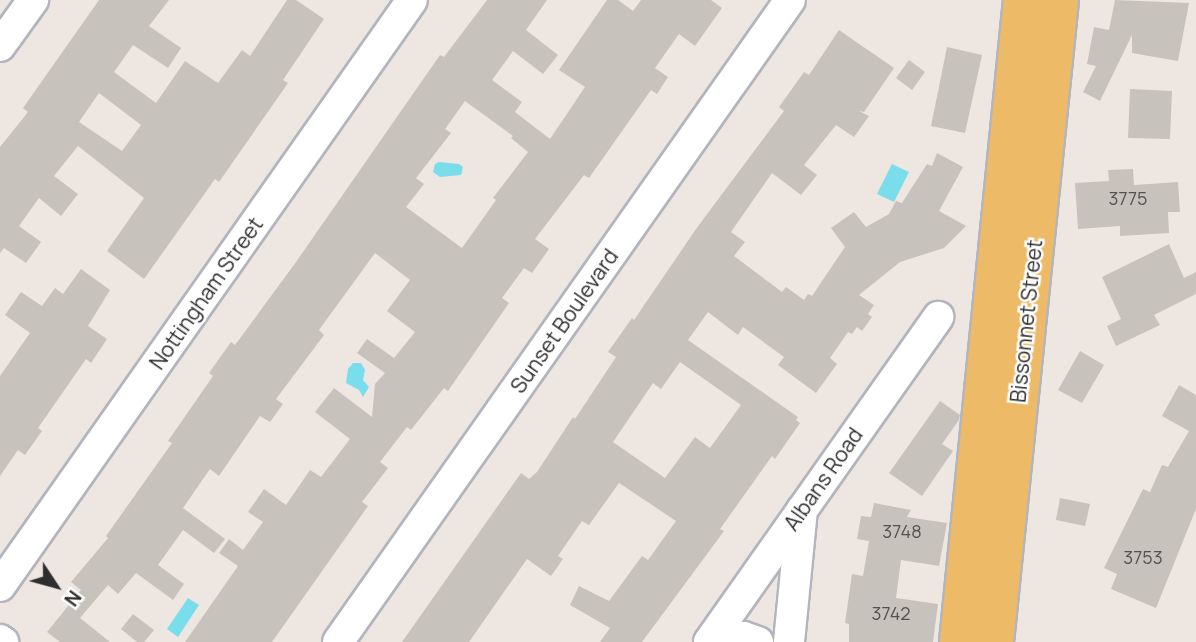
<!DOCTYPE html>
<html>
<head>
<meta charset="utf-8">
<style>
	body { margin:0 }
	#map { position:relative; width:1196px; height:642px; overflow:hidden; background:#eee7e1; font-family:Manrope,sans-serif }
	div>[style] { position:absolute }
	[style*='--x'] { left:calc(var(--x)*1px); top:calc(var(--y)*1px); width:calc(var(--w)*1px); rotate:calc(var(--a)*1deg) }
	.water>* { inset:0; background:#7addeb }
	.building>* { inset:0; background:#c7c2bc }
	.roads { filter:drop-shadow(2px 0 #b2b5bd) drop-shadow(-2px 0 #b2b5bd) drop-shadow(0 2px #b2b5bd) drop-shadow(0 -2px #b2b5bd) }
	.minor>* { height:30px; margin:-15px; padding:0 15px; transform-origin:15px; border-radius:15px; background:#fff }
	.major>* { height:38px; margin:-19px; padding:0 19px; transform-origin:19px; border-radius:19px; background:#edbb68 }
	span { translate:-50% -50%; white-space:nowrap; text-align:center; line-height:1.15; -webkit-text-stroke:5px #fff; paint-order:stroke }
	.number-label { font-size:18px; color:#545352 }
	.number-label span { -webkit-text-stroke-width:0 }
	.street-label { font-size:21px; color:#2e2e2e }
	.north { position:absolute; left:21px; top:551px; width:70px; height:70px; -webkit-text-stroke:5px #fff; paint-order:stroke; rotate:126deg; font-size:19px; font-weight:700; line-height:28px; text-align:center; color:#2e2e2e }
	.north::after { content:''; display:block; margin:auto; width:24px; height:32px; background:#2e2e2e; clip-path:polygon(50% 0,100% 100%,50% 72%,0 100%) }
</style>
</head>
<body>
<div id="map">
	<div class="water">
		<div style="clip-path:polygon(439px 162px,459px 164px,463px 167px,461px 175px,440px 177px,433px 172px,435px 164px)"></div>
		<div style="clip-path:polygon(892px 164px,909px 172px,894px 202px,877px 194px)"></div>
		<div style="clip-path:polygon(353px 363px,361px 363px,365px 370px,363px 380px,369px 387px,363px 397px,359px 390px,346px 383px,348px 369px)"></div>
		<div style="clip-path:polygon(188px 598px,199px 605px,178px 637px,167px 629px)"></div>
	</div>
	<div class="building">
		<div style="clip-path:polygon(evenodd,99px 0,169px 0,149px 26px,181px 48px,168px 68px,133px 45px,114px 72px,156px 103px,185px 61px,218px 83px,242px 50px,250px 56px,287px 0,296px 0,324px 19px,283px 80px,288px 83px,219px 182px,215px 179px,144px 279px,107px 251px,144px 198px,78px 146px,54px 176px,78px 194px,61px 216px,39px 198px,19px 226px,41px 242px,26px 263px,4px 248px,0 253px,0 147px,28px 112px,23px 108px,99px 0,99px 93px,141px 125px,122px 151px,79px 122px,99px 93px)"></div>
		<div style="clip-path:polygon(evenodd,487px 0,547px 0,526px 30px,558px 55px,543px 74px,513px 51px,492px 80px,522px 102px,515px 112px,550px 139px,585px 87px,559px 70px,607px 0,618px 0,633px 11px,641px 0,711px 0,722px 8px,695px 46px,679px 34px,655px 68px,668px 77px,657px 94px,651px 90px,589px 178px,584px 175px,535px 239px,549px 249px,532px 273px,524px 268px,502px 298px,509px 303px,448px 391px,444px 388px,411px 430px,407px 427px,380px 462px,388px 468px,362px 502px,368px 506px,272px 642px,185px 642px,238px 566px,219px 553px,229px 539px,243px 550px,263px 522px,248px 512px,264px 489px,286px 505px,310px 470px,321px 477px,350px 439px,315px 412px,334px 388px,372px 417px,375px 384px,385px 373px,357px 353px,367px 339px,394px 358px,415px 332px,387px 311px,410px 280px,375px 253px,319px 330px,324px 335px,276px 399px,283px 404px,270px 422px,260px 416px,219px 476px,210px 469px,183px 508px,225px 539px,214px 553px,183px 530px,158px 565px,184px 584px,173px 600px,136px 573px,118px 594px,108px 585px,80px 618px,110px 642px,60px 642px,47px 632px,81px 590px,71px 582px,108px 538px,106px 536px,172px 443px,168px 441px,213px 376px,209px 373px,231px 342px,235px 345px,296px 262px,440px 55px,444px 57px,487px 0,465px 101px,513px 136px,511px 138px,528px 152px,493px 198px,496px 200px,462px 248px,406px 207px,424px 184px,416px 178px,451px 133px,445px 129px,465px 101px)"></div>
		<div style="clip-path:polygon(1115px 0,1189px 3px,1178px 61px,1132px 53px,1132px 35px,1100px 101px,1083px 92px,1096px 66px,1087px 64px,1094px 27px,1109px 30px)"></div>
		<div style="clip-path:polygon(evenodd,839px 30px,894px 68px,864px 112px,859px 111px,869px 116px,854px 137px,836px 125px,804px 165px,817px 175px,801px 195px,772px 173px,731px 232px,745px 242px,734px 256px,782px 292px,786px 287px,804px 300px,808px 294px,812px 296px,845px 247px,831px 228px,854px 212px,866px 227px,889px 214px,896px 201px,902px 203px,927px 164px,932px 166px,937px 153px,963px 167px,939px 211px,966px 226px,944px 248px,900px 262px,859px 295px,874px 305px,868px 314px,872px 317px,862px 331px,857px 327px,852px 334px,848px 332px,830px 358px,837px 364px,816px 393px,778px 365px,784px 357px,743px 327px,738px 335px,708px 312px,688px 340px,798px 417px,796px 420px,800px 423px,775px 459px,772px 456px,720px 529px,724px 531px,642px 642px,600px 642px,610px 628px,570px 605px,579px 586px,609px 601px,642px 556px,648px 560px,676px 521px,619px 483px,589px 525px,582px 521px,558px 556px,563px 559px,551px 576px,527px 559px,469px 642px,402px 642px,521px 473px,529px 479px,537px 472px,573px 417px,575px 419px,616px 357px,608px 352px,632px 318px,634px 320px,696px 229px,784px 111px,779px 107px,804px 72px,809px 75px,839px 30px,680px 362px,741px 405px,710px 448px,695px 437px,665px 478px,613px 442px,653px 383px,661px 389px,680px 362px)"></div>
		<div style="clip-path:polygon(947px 47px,982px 55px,965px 133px,931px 126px)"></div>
		<div style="clip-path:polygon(909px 60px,925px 72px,912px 90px,896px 78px)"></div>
		<div style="clip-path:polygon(1130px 89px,1172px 91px,1170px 139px,1128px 138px)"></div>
		<div style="clip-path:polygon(1133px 169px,1134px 185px,1178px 182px,1180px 212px,1168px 212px,1169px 233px,1120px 236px,1120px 226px,1078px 229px,1075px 183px,1109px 181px,1108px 170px)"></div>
		<div style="clip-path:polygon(1169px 244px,1184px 278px,1196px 272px,1196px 294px,1154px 315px,1160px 325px,1116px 346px,1107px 326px,1121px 319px,1102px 277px)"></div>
		<div style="clip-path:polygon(81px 269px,110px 290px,88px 326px,107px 339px,91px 363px,86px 359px,38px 428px,42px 431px,25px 455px,18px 450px,0 476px,0 376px,30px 333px,5px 315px,21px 292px,42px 306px,55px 288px,63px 294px)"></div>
		<div style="clip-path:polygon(1080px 351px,1104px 365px,1082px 403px,1058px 390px)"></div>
		<div style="clip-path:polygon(1179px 385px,1196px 395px,1196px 509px,1156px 608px,1111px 589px,1117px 574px,1104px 568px,1143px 489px,1150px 492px,1162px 465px,1168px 467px,1189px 431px,1162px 416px)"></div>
		<div style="clip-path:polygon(940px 401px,960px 415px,959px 420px,942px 444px,953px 451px,922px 496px,889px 473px)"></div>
		<div style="clip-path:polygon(1060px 498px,1090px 504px,1085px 526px,1056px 520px)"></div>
		<div style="clip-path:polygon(874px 503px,911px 510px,907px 517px,947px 523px,939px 566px,901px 560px,896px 598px,938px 604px,933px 642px,849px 642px,849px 624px,845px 623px,852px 574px,863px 576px,869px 541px,857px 539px,861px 516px,871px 517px)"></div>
		<div style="clip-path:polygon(133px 614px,154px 630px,144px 642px,137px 642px,121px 629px)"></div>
	</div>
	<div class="roads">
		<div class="minor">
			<div style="--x:0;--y:46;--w:57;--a:-54.3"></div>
			<div style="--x:0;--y:586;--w:716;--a:-54.89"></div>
			<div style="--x:0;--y:640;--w:4;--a:34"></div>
			<div style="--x:338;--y:642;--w:785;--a:-54.85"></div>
			<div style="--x:709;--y:642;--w:398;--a:-54.8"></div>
			<div style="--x:709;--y:642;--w:35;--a:-8"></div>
			<div style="--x:744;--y:637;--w:15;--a:20"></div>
			<div style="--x:789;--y:642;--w:133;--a:-84.4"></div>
		</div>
		<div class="major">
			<div style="--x:959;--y:642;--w:645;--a:-84.31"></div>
			<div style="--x:994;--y:642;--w:645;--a:-84.22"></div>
		</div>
	</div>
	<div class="number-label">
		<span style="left:1128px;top:198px">3775</span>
		<span style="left:902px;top:531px">3748</span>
		<span style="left:1143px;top:557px">3753</span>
		<span style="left:891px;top:613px">3742</span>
	</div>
	<div class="street-label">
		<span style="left:206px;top:293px;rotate:-55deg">Nottingham Street</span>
		<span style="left:564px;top:321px;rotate:-55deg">Sunset Boulevard</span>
		<span style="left:1026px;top:321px;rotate:-84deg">Bissonnet Street</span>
		<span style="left:823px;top:479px;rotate:-55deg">Albans Road</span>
	</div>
	<div class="north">N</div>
</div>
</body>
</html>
